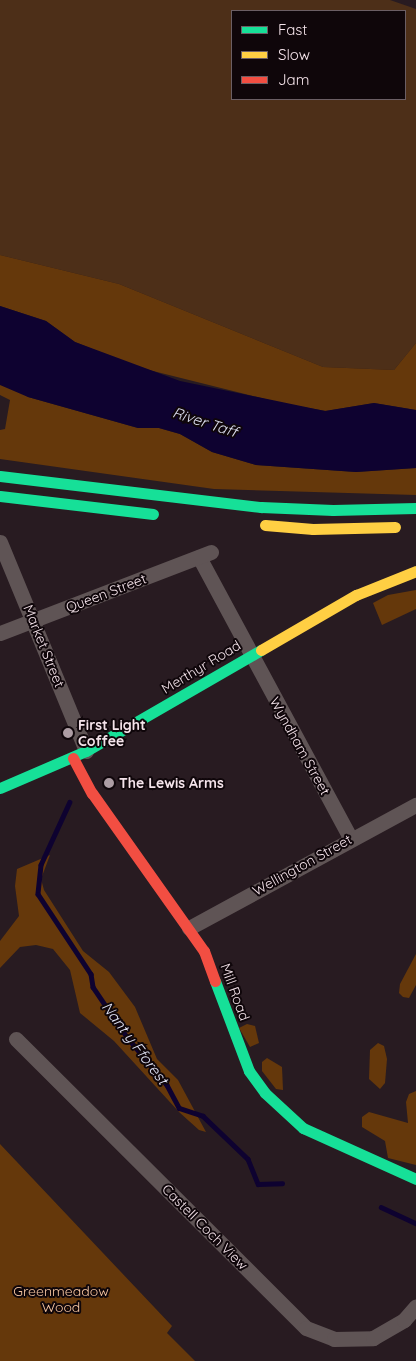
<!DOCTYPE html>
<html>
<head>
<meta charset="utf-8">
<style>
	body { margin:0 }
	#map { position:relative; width:416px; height:1361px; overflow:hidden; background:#281b21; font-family:Quicksand,sans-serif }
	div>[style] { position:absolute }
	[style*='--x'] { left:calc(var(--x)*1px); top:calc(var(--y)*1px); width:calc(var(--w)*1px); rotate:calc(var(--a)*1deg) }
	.green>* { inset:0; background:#4d2f18 }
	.forest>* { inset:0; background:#65380b }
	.water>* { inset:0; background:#0e0230 }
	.stream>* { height:4.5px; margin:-2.25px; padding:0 2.25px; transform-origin:2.25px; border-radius:2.25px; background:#0e0230 }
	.street>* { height:15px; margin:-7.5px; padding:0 7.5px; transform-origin:7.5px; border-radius:7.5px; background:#5f5455 }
	.fast>* { height:11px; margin:-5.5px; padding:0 5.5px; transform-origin:5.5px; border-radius:5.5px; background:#16e098 }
	.slow>* { height:11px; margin:-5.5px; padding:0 5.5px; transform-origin:5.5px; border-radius:5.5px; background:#ffcf43 }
	.jam>* { height:11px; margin:-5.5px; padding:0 5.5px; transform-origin:5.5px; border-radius:5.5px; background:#f24e42 }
	.dots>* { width:14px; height:14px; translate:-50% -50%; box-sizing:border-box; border:2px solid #0f060a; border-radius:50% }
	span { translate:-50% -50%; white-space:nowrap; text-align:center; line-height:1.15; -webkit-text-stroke:4px #0f060a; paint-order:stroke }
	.street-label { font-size:14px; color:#f4e3ea }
	.poi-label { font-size:14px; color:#f4e3ea; font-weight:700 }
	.left { translate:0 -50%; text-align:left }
	.park-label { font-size:14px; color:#f8c7a2 }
	.water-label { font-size:15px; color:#dee0f2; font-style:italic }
	.legend { position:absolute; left:231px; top:10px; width:175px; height:90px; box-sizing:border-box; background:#0f060a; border:1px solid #6b5e64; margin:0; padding:6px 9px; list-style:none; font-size:15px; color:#f4e3ea }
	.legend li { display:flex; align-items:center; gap:10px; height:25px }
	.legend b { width:25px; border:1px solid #6b5e64 }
</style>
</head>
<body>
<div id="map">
	<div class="green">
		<div style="clip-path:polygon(evenodd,0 0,390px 0,416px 9px,416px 343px,394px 370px,323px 367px,119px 284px,0 255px,0 0,232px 11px,405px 11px,405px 99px,232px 99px,232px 11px)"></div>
	</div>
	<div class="forest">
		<div style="clip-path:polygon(0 255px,119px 284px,323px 367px,394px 370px,416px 343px,416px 410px,374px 403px,326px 411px,285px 404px,137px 367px,75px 342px,46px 321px,0 306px)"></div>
		<div style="clip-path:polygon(0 378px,28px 397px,138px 428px,159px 428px,180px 434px,212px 452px,256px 465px,356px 472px,416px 468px,416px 495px,214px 489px,0 459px,0 430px,5px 429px,10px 400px,0 395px)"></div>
		<div style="clip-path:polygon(416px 590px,416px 609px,382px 625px,373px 603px,388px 595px)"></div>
		<div style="clip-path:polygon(50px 855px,41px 879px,44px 890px,83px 951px,109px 972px,135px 1007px,157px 1059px,178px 1080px,206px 1132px,199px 1130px,179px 1112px,114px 1041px,80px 1013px,70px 970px,53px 949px,36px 945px,20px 947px,0 968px,0 941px,19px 916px,15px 886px,17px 869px)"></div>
		<div style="clip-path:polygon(416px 954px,416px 985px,409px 998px,403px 997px,399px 993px,400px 984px)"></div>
		<div style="clip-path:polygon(247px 1024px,255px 1026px,259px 1043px,250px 1047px,239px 1028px)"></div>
		<div style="clip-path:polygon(378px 1043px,384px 1046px,387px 1059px,385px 1083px,380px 1089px,369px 1079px,370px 1050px)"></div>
		<div style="clip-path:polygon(267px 1058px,282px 1067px,283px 1090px,276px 1089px,262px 1071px,262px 1062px)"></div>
		<div style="clip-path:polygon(416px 1091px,416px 1165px,388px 1158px,385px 1141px,362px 1127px,362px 1117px,369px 1112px,408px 1123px,406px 1102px,409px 1094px)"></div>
		<div style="clip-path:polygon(0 1144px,172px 1326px,167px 1333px,195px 1361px,0 1361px)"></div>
	</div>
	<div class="water">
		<div style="clip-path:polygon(0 306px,46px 321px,75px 342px,180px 381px,325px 411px,374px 403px,416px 410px,416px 468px,356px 472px,256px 465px,212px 452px,180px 434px,159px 428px,138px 428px,28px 397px,0 385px)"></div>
	</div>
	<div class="stream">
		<div style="--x:70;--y:802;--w:69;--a:114.7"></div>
		<div style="--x:41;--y:865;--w:29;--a:96"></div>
		<div style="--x:38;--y:894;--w:96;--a:56.5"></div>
		<div style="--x:91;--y:974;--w:13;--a:81"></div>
		<div style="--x:93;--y:987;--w:60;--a:55.8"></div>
		<div style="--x:127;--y:1037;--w:62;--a:50.2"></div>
		<div style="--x:167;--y:1085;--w:26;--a:62"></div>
		<div style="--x:179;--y:1108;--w:25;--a:18"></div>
		<div style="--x:203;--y:1116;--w:62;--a:43.7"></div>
		<div style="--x:248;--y:1159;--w:27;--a:68"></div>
		<div style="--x:258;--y:1184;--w:24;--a:-2"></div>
		<div style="--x:381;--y:1207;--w:38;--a:25"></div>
	</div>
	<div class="street">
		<div style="--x:0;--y:542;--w:226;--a:67.6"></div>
		<div style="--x:199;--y:557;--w:319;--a:61.7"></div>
		<div style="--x:0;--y:633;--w:226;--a:-21"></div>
		<div style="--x:189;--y:928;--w:258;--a:-28.5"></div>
		<div style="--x:16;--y:1039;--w:409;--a:44.9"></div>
		<div style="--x:306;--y:1328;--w:30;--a:21"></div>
		<div style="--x:334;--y:1339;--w:39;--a:-1"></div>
		<div style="--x:373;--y:1338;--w:36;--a:-30"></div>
		<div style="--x:404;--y:1320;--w:18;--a:-49"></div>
	</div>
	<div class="fast">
		<div style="--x:0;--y:476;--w:263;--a:6.8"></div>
		<div style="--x:261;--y:507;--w:72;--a:2.4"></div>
		<div style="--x:333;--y:510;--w:83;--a:-1.4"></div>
		<div style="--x:0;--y:496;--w:154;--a:6.7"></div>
		<div style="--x:0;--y:788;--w:94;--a:-23.3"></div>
		<div style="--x:86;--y:751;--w:202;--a:-30"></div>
		<div style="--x:215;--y:981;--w:96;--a:69.3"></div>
		<div style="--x:249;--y:1071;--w:27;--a:54"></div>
		<div style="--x:265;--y:1093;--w:52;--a:42.6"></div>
		<div style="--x:303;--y:1128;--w:124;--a:24.3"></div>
	</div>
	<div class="slow">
		<div style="--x:265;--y:525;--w:48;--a:4.8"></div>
		<div style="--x:313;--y:529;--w:82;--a:-1.4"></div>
		<div style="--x:261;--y:650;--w:110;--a:-30.1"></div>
		<div style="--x:356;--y:595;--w:65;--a:-21.8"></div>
	</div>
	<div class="jam">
		<div style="--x:73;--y:758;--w:40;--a:62"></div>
		<div style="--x:92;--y:793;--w:194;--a:54.7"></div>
		<div style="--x:204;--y:951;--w:32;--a:70"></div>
	</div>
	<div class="dots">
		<div style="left:68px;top:733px;background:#ad9da4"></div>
		<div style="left:109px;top:783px;background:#ad9da4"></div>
	</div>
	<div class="street-label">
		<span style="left:106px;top:593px;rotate:-21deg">Queen Street</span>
		<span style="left:44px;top:646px;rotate:68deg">Market Street</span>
		<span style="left:201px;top:667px;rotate:-31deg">Merthyr Road</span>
		<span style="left:300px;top:746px;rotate:61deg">Wyndham Street</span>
		<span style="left:302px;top:865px;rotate:-29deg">Wellington Street</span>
		<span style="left:235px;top:992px;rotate:70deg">Mill Road</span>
		<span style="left:205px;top:1227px;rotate:45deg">Castell Coch View</span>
	</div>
	<div class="poi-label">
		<span class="left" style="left:78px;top:733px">First Light<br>Coffee</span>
		<span class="left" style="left:119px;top:783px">The Lewis Arms</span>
	</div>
	<div class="park-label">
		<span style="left:61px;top:1299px">Greenmeadow<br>Wood</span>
	</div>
	<div class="water-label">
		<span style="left:205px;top:422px;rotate:18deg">River Taff</span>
		<span style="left:135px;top:1043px;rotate:53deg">Nant y Fforest</span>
	</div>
	<ul class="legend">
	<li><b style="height:6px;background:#16e098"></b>Fast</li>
	<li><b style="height:6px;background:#ffcf43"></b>Slow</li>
	<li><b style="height:6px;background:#f24e42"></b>Jam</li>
	</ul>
</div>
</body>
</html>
